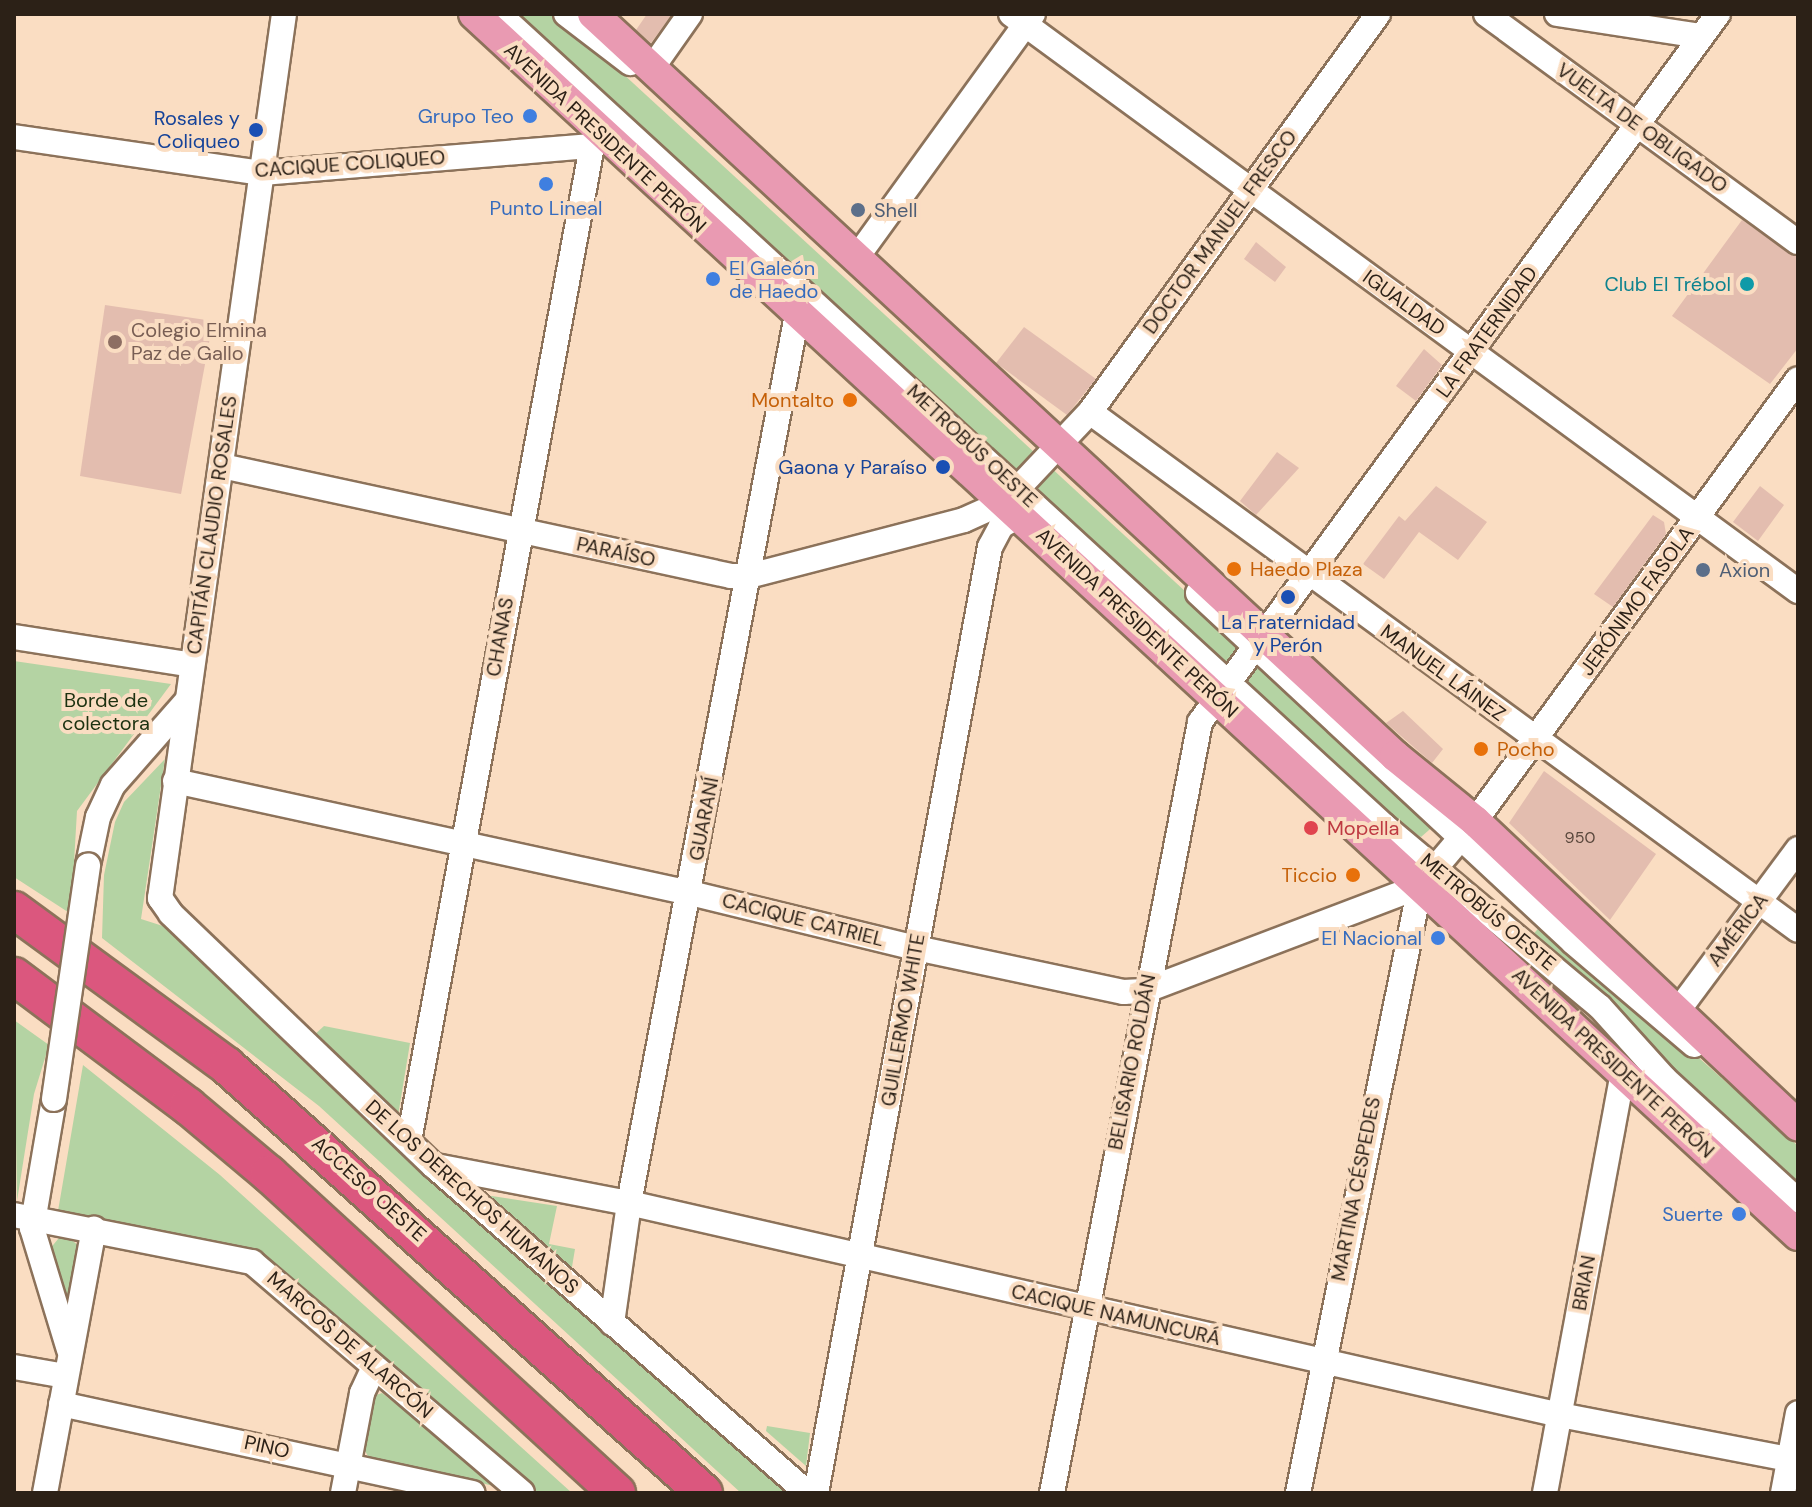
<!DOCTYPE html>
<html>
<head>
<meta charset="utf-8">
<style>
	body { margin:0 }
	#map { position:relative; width:1812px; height:1507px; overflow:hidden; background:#faddc2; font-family:"DM Sans",sans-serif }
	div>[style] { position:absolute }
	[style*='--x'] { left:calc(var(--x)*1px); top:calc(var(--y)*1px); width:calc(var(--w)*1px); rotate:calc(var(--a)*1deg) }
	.green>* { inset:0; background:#b4d3a3 }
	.building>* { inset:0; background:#e3bdaf }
	.roads { filter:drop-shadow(2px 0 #8c725a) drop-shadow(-2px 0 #8c725a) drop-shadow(0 2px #8c725a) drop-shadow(0 -2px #8c725a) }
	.minor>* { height:24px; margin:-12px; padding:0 12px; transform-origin:12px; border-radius:12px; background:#fff }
	.major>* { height:30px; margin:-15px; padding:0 15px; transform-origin:15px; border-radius:15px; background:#e99ab2 }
	.highway>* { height:36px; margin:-18px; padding:0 18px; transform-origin:18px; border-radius:18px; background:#db577e }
	.bridges { filter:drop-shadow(2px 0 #8c725a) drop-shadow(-2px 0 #8c725a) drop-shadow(0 2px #8c725a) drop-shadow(0 -2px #8c725a) }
	.minor-bridge>* { height:24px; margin:-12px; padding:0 12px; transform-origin:12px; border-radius:12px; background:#fff }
	.dots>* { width:22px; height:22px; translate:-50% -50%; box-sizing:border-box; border:4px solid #faddc2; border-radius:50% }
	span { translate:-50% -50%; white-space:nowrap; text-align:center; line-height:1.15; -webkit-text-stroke:8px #faddc2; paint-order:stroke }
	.number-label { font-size:16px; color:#5a483d }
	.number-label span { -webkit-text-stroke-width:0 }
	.shop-label { font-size:20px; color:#366cbe }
	.right { translate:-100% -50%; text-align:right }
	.left { translate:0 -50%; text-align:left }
	.transit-label { font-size:20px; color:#164399 }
	.street-label { font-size:20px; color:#2c2117 }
	.service-label { font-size:20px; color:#4e5e75 }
	.culture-label { font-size:20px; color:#0d838f }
	.education-label { font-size:20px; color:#785e54 }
	.food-label { font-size:20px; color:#c56008 }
	.park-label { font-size:20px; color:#1c3110 }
	.health-label { font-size:20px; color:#be3a42 }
	.frame { position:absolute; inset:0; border:16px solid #2c2117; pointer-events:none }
</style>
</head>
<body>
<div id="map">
	<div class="green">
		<div style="clip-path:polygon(515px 14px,558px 14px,1437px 823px,1421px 837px,1380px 811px)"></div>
		<div style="clip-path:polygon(14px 661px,171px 684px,77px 811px,71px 914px,14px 877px)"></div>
		<div style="clip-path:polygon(165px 759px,141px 919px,166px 927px,304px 1060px,791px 1493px,741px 1493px,319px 1106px,102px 938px,104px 875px,115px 822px,124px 802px)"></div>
		<div style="clip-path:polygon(1545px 921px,1798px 1146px,1798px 1195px,1528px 940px)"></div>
		<div style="clip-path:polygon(14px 1020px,49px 1045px,34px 1094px,17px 1201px)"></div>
		<div style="clip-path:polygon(324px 1026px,410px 1043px,398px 1116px,313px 1036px)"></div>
		<div style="clip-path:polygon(83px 1065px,220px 1175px,572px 1493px,536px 1493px,242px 1249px,58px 1211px)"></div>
		<div style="clip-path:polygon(485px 1195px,557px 1206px,549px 1244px,575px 1249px,571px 1273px)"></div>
		<div style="clip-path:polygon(63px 1233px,79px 1246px,68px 1304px,49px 1250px)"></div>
		<div style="clip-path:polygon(382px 1393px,502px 1488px,368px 1456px,362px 1446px,373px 1396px)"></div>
		<div style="clip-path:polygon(767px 1426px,810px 1433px,806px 1466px,766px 1431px)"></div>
	</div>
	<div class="building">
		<div style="clip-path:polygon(647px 14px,672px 14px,651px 43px,636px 30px)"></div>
		<div style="clip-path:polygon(1742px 220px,1798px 257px,1798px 348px,1770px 384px,1672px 316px)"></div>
		<div style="clip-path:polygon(1256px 242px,1286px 267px,1275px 282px,1244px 259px)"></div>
		<div style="clip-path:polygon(105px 305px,213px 321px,181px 494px,80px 476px)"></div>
		<div style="clip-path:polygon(1024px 327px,1096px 379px,1067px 415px,996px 363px)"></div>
		<div style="clip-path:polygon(1424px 349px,1442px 365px,1416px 401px,1396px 386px)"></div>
		<div style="clip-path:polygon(1277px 452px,1299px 468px,1256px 515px,1240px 501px)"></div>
		<div style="clip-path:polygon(1436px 486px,1487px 522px,1458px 560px,1419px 532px,1384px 579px,1363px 564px,1399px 516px,1405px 521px)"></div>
		<div style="clip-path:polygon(1760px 486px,1784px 505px,1758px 541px,1733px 522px)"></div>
		<div style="clip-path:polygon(1653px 515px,1664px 522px,1666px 534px,1613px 607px,1594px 594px)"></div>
		<div style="clip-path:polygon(1403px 711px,1443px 749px,1432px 763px,1386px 723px)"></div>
		<div style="clip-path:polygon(1544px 771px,1656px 854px,1610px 920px,1509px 823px)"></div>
	</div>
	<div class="roads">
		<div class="minor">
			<div style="--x:284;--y:14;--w:893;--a:97.98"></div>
			<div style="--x:160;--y:898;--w:19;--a:55"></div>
			<div style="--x:171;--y:914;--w:364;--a:43.8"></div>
			<div style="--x:434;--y:1166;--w:496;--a:41.2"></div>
			<div style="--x:499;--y:14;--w:1200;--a:42.53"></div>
			<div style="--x:1383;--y:825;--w:283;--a:40"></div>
			<div style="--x:1600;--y:1007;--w:97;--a:47.9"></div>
			<div style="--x:1665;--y:1079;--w:180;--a:42.5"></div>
			<div style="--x:566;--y:14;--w:81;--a:37.4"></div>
			<div style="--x:1011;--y:14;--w:976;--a:36.25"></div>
			<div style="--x:1486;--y:14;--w:386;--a:36.2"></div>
			<div style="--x:1557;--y:14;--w:146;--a:8.7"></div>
			<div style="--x:652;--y:68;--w:66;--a:-54.9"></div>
			<div style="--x:14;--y:137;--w:251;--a:8.3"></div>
			<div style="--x:262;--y:173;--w:331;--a:-4.7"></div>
			<div style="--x:857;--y:257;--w:300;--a:-54.1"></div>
			<div style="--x:1090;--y:412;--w:877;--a:36.19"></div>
			<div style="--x:222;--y:466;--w:521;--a:12.19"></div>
			<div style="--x:731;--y:576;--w:18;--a:0"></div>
			<div style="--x:749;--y:576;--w:222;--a:-14.6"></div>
			<div style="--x:964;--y:520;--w:46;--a:-24.3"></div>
			<div style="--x:1006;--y:501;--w:122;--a:-46.7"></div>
			<div style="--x:1090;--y:412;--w:491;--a:-54.1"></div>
			<div style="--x:1198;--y:593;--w:512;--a:42.94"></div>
			<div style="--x:1573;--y:942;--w:159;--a:40.4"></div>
			<div style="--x:14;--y:637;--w:180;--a:8.9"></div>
			<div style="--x:175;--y:781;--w:527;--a:12.27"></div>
			<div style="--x:690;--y:893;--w:233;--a:13.7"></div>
			<div style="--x:916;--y:948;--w:212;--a:12"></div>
			<div style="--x:1123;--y:992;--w:21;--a:-3"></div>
			<div style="--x:1144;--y:991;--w:295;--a:-20.8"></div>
			<div style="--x:1420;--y:886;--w:85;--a:-49.8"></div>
			<div style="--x:1475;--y:821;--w:547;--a:-53.84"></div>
			<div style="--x:88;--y:865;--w:49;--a:-78.2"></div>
			<div style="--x:98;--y:817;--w:35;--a:-65"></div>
			<div style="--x:113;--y:785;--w:109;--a:-48.7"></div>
			<div style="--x:1677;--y:1012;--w:203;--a:-53.4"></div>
			<div style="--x:54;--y:1099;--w:131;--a:99.7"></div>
			<div style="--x:32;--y:1228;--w:127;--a:73.1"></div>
			<div style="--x:409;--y:1141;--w:1012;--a:-79.58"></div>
			<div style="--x:592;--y:146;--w:13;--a:-51"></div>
			<div style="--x:436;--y:1166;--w:197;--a:10.9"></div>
			<div style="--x:629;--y:1203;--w:955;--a:12.83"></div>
			<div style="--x:1560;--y:1415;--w:242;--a:10.9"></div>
			<div style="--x:14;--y:1215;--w:243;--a:11.2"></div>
			<div style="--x:252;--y:1262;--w:355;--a:40.5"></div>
			<div style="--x:612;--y:1323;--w:121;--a:-81.9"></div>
			<div style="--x:629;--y:1203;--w:904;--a:-79.29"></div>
			<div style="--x:14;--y:1367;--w:52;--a:10"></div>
			<div style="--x:61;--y:1404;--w:421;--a:12.2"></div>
			<div style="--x:45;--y:1493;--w:269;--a:-79.5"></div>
			<div style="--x:343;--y:1493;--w:102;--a:-79.2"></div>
			<div style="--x:362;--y:1393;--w:26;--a:-65"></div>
			<div style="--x:816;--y:1493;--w:962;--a:-79.58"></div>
			<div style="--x:990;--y:547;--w:24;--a:-62"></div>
			<div style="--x:1001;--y:526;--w:23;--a:-29"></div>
			<div style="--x:1052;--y:1493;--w:785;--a:-79.13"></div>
			<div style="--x:1200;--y:722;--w:877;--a:-53.81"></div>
			<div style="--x:1298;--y:1493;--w:619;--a:-78.64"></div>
			<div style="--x:1545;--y:1493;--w:427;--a:-79.5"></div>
			<div style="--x:1783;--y:1493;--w:81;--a:-79.4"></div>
		</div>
		<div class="major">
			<div style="--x:474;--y:14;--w:1801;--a:42.68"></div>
			<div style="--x:593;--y:14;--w:1093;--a:42.77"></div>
			<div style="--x:1395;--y:756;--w:103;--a:39.1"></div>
			<div style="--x:1475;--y:821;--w:444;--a:43.3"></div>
		</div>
		<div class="highway">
			<div style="--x:14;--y:910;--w:264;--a:36.2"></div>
			<div style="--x:227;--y:1066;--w:640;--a:41.83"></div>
			<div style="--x:14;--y:976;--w:217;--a:36.8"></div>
			<div style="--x:188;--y:1106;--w:106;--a:40"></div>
			<div style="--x:269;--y:1174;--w:472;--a:42.5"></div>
		</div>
	</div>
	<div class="bridges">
		<div class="minor-bridge">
			<div style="--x:54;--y:1099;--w:236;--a:-81.7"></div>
		</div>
	</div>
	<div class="dots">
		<div style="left:530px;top:116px;background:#3f7fe0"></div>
		<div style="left:256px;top:130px;background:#1a4fb4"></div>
		<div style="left:546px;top:184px;background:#3f7fe0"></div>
		<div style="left:858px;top:210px;background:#5c6f8a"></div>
		<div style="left:713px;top:279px;background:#3f7fe0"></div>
		<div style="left:1747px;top:284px;background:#0f9aa8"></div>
		<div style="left:115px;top:342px;background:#8d6e63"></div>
		<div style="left:850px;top:400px;background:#e8710a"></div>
		<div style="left:943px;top:467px;background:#1a4fb4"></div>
		<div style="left:1234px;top:569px;background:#e8710a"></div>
		<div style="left:1703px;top:570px;background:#5c6f8a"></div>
		<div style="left:1288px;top:597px;background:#1a4fb4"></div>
		<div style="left:1481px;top:749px;background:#e8710a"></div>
		<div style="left:1311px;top:828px;background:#e0444e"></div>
		<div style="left:1353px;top:875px;background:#e8710a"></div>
		<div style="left:1438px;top:938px;background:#3f7fe0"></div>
		<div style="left:1739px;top:1214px;background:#3f7fe0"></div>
	</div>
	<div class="number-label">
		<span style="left:1580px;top:838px">950</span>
	</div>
	<div class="shop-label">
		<span class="right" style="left:514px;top:116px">Grupo Teo</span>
		<span style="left:546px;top:208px">Punto Lineal</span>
		<span class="left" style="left:729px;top:280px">El Galeón<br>de Haedo</span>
		<span class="right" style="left:1422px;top:938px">El Nacional</span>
		<span class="right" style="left:1723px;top:1214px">Suerte</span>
	</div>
	<div class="transit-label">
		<span class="right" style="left:240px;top:130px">Rosales y<br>Coliqueo</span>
		<span class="right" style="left:927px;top:467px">Gaona y Paraíso</span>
		<span style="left:1288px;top:634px">La Fraternidad<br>y Perón</span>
	</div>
	<div class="street-label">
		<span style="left:1642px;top:128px;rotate:36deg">VUELTA DE OBLIGADO</span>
		<span style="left:605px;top:138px;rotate:43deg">AVENIDA PRESIDENTE PERÓN</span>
		<span style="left:350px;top:164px;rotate:-4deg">CACIQUE COLIQUEO</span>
		<span style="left:1220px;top:232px;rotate:-54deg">DOCTOR MANUEL FRESCO</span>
		<span style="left:1404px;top:303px;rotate:36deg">IGUALDAD</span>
		<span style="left:1487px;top:332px;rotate:-54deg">LA FRATERNIDAD</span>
		<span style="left:972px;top:446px;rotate:43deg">METROBÚS OESTE</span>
		<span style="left:212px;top:525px;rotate:-82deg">CAPITÁN CLAUDIO ROSALES</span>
		<span style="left:616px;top:552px;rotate:12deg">PARAÍSO</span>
		<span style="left:1637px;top:601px;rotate:-54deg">JERÓNIMO FASOLA</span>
		<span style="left:1137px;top:623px;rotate:43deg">AVENIDA PRESIDENTE PERÓN</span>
		<span style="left:500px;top:637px;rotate:-80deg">CHANAS</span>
		<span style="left:1443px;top:673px;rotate:36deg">MANUEL LÁINEZ</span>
		<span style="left:704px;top:819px;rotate:-79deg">GUARANÍ</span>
		<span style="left:1488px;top:912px;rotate:40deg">METROBÚS OESTE</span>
		<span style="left:803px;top:920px;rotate:14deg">CACIQUE CATRIEL</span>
		<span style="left:1738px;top:930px;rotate:-53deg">AMÉRICA</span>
		<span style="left:903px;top:1020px;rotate:-80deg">GUILLERMO WHITE</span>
		<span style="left:1132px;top:1062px;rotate:-79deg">BELISARIO ROLDÁN</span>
		<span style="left:1613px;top:1063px;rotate:43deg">AVENIDA PRESIDENTE PERÓN</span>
		<span style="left:369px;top:1189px;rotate:42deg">ACCESO OESTE</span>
		<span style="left:1356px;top:1189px;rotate:-79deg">MARTINA CÉSPEDES</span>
		<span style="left:472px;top:1197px;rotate:42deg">DE LOS DERECHOS HUMANOS</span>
		<span style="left:1584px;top:1283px;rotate:-80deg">BRIAN</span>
		<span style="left:1116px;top:1315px;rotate:13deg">CACIQUE NAMUNCURÁ</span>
		<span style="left:350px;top:1345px;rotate:41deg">MARCOS DE ALARCÓN</span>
		<span style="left:267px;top:1447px;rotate:12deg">PINO</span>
	</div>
	<div class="service-label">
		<span class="left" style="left:874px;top:210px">Shell</span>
		<span class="left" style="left:1719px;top:570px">Axion</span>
	</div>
	<div class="culture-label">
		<span class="right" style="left:1731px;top:284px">Club El Trébol</span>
	</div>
	<div class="education-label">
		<span class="left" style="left:131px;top:342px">Colegio Elmina<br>Paz de Gallo</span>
	</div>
	<div class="food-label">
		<span class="right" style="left:834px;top:400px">Montalto</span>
		<span class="left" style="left:1250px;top:569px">Haedo Plaza</span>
		<span class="left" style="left:1497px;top:749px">Pocho</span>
		<span class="right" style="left:1337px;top:875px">Ticcio</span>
	</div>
	<div class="park-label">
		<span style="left:106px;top:712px">Borde de<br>colectora</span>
	</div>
	<div class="health-label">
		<span class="left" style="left:1327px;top:828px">Mopella</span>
	</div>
	<div class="frame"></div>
</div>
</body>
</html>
